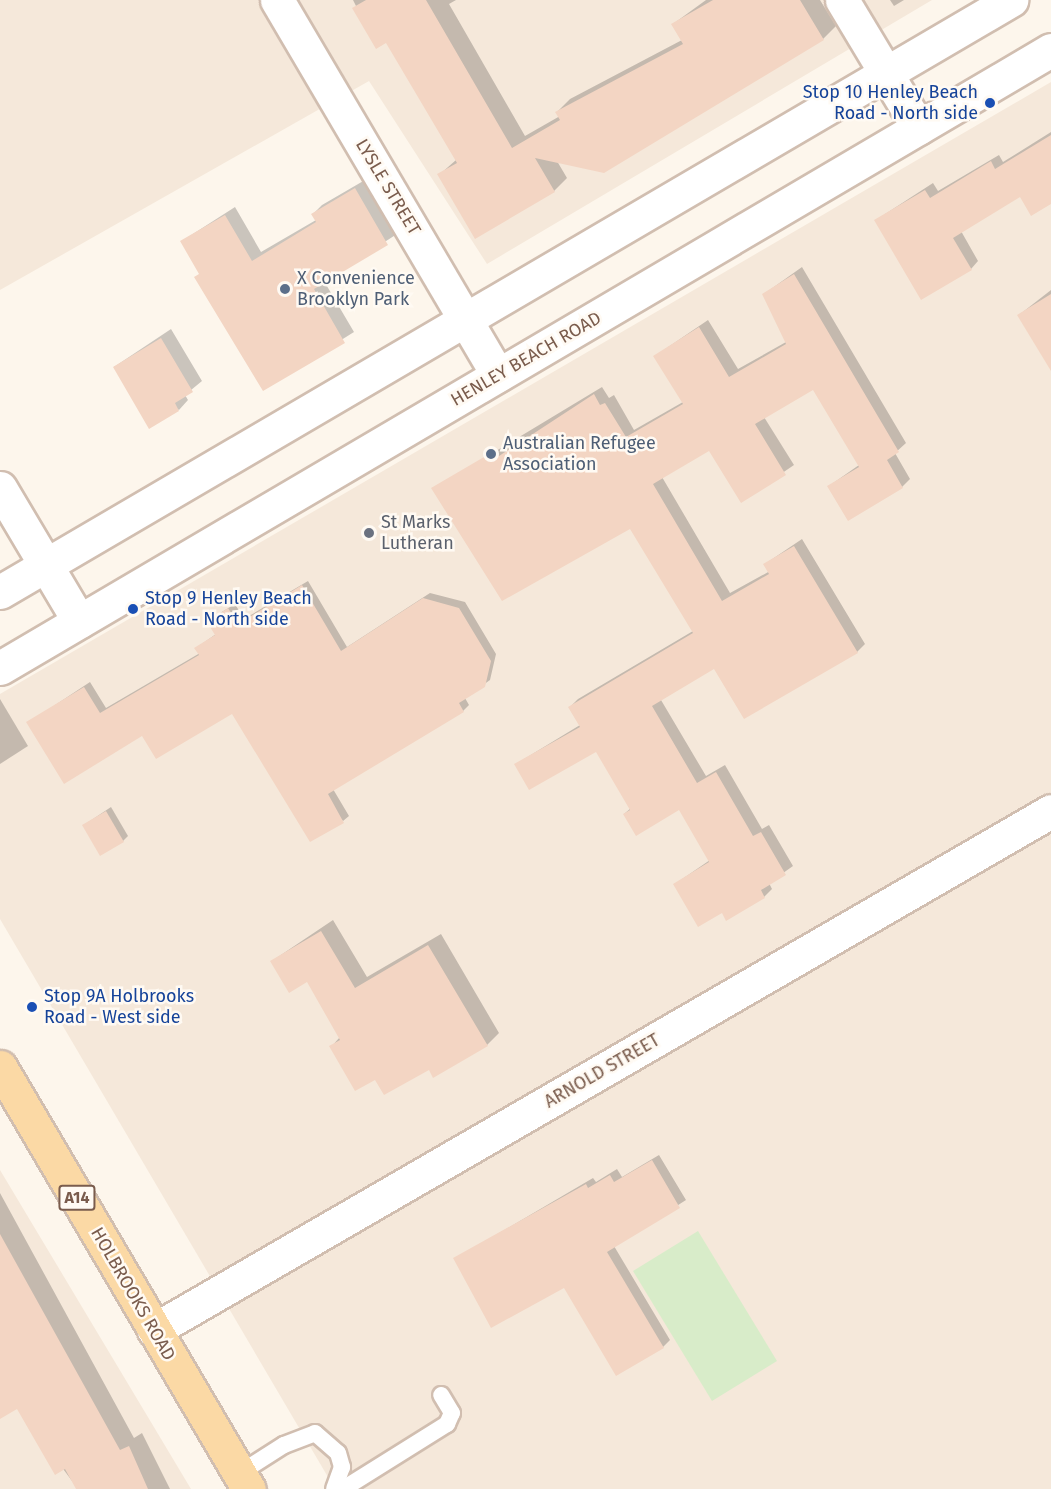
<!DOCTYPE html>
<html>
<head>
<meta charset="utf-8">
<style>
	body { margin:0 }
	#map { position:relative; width:1051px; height:1489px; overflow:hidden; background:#fdf6ec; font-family:"Fira Sans",sans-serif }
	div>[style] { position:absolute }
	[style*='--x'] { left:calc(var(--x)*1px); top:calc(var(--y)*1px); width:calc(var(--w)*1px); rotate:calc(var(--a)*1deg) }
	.residential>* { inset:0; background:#f5e8da }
	.green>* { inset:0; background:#d8ecc9 }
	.shadow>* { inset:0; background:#0003 }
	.building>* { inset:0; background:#f3d5c3 }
	.roads { filter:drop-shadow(2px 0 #d1beb0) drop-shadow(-2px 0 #d1beb0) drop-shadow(0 2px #d1beb0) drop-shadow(0 -2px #d1beb0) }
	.service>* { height:16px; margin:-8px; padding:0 8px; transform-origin:8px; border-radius:8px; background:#fff }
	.minor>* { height:33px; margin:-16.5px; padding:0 16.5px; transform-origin:16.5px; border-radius:16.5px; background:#fff }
	.secondary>* { height:33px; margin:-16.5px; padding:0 16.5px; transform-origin:16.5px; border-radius:16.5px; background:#fff }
	.primary>* { height:33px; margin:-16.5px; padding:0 16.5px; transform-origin:16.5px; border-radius:16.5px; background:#fbd9a5 }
	.dots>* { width:16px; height:16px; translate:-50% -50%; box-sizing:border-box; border:3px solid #fffaf3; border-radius:50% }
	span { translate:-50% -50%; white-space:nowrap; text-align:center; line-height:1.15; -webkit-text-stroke:5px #fffaf3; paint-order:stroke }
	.shield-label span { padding:2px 4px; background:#fffaf3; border:2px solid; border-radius:4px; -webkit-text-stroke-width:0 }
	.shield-label { font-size:16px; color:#7a5c4d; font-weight:700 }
	.transit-label { font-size:18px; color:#164399 }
	.right { translate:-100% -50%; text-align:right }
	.left { translate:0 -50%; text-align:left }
	.street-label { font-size:18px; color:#7a5c4d }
	.service-label { font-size:18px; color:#4e5e75 }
	.worship-label { font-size:18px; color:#5b616d }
</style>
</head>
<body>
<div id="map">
	<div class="residential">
		<div style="clip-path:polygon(0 0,932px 0,487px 264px,369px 81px,0 290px)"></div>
		<div style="clip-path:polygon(1051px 82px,1051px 1489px,335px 1489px,0 919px,0 694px)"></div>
		<div style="clip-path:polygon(0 1170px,191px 1489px,0 1489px)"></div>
	</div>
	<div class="green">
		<div style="clip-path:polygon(698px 1231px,777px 1361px,712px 1401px,633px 1271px)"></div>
	</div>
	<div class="shadow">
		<div style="clip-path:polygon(353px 0,456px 0,449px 4px,525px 136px,560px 116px,557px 112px,570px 99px,682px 40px,673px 24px,706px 0,820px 0,836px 26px,823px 39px,557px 161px,567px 178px,554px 191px,439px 175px,456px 160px,387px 41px,376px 46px)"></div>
		<div style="clip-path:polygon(890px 0,904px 0,894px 6px)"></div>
		<div style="clip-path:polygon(1051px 132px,1051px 203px,1020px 195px,961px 231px,978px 261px,971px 269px,876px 220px,933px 183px,938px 191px,999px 155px,1003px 162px)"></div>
		<div style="clip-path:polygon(365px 180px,397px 234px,324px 281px,354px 332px,263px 389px,182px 241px,235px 207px,261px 252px,316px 220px,313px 214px,322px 205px)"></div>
		<div style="clip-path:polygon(802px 267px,906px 443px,895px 453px,910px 479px,902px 487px,829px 486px,859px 465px,813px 388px,764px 417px,794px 465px,741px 501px,710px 449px,662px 477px,730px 593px,770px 571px,765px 564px,802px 539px,865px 644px,857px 652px,715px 667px,661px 700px,706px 776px,725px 765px,762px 829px,769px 825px,793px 866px,769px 883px,772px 889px,764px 897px,722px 911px,675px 884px,710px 860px,680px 808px,624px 814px,631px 808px,597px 750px,516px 764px,580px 725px,570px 707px,578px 699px,693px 631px,631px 527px,433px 489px,602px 387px,609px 398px,614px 395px,634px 430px,683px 402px,655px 356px,708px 320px,738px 369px,786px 342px,764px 294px)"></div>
		<div style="clip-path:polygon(1051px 290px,1051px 362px,1019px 315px)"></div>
		<div style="clip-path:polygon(171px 329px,202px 381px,185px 395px,188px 400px,179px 410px,114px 367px)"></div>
		<div style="clip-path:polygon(308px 581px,347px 647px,430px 593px,465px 602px,496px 654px,490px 680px,465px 698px,469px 705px,463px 711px,333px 789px,349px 816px,343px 821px,232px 712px,143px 734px,28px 723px,90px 682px,106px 708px,200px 653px,196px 648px,216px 634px,209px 622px,215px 616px,235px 604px,244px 619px)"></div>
		<div style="clip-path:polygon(0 699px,28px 746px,0 764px)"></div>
		<div style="clip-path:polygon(111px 807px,128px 836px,123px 841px,84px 825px)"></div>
		<div style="clip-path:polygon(333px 920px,367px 977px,441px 934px,499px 1033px,487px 1045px,429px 1068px,376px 1078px,331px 1047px,340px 1037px,307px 980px,272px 961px)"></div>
		<div style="clip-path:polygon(659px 1155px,686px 1200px,614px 1246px,670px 1340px,663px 1347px,564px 1286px,455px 1259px,593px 1178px,596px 1182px,617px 1169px,622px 1177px)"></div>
		<div style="clip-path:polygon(0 1193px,134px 1438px,142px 1433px,170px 1489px,78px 1489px,17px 1407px,0 1417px)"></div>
	</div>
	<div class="building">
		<div style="clip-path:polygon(366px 0,426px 0,512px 148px,560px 120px,555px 112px,683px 44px,671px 24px,713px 0,800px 0,824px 40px,604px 173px,535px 158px,555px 192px,475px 239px,437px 174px,457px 163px,386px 43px,376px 49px,352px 8px)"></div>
		<div style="clip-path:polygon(1051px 135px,1051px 204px,1031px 216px,1020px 197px,953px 238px,972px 270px,921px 300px,874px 220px,925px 190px,930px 198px,991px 161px,995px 169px)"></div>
		<div style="clip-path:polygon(355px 188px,388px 245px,314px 289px,345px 343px,263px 391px,194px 277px,199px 274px,180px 241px,225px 215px,252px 261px,316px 222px,311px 214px)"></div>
		<div style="clip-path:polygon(794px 274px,899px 452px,887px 460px,903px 488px,848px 521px,827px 486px,859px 467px,813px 390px,755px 424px,786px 475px,741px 503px,709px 451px,653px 484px,722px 601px,769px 574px,763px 564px,794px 546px,858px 653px,744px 719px,714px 669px,652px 706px,697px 783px,716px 772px,753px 836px,761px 832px,786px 875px,761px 890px,765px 898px,726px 921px,722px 913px,698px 927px,673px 884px,709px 862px,679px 810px,636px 836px,623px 814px,630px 810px,596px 752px,529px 790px,514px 764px,580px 727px,568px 707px,693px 633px,630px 529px,502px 601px,431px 488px,496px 450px,499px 456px,594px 394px,600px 405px,605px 403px,626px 437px,683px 404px,653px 356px,699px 327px,729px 377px,786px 344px,762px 294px)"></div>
		<div style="clip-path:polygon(1051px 294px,1051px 371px,1017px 315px)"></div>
		<div style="clip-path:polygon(161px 338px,193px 392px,175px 403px,179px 411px,149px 429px,113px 367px)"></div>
		<div style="clip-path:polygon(302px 585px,341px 651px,423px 598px,459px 608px,491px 661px,485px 687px,459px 703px,464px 712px,328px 794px,344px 823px,310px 842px,232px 714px,156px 759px,142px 736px,64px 784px,26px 722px,84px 687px,100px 713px,199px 655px,194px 648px,215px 635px,207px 622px,228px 608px,238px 624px)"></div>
		<div style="clip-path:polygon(106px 811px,124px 842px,100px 856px,82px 825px)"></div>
		<div style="clip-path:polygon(321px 931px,355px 988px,428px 945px,488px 1046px,433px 1078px,429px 1070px,384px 1095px,375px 1080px,355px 1091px,329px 1046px,340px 1040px,307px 982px,289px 993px,270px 961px)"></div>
		<div style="clip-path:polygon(652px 1160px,680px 1208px,607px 1252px,664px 1348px,616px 1376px,564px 1288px,491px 1328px,453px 1258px,586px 1184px,588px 1188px,610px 1175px,614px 1182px)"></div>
		<div style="clip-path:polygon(0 1234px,120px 1450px,129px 1446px,148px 1489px,76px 1489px,65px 1469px,55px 1475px,17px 1409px,0 1419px)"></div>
	</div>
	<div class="roads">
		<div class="service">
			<div style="--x:240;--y:1473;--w:52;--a:-32.5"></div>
			<div style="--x:284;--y:1445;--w:33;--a:-21"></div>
			<div style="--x:315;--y:1433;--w:30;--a:41"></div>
			<div style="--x:338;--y:1453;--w:15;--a:74"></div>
			<div style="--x:342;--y:1467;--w:23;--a:110"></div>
			<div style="--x:343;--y:1489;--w:123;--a:-32"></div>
			<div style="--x:447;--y:1424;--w:12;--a:-66"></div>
			<div style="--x:452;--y:1413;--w:21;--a:-121"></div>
		</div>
		<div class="minor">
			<div style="--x:277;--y:0;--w:435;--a:59.5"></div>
			<div style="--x:842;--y:0;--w:149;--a:59"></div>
			<div style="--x:0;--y:488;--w:155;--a:59.3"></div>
			<div style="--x:154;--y:1330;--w:1036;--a:-30.05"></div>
		</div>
		<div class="secondary">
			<div style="--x:0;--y:592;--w:1172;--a:-30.35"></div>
			<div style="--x:0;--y:668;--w:1219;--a:-30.46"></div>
		</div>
		<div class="primary">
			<div style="--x:0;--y:1067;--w:490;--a:59.5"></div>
		</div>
	</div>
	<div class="dots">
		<div style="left:990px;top:103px;background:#1a4fb4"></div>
		<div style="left:285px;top:289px;background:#5c6f8a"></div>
		<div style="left:491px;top:454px;background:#5c6f8a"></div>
		<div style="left:369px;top:533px;background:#6b7280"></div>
		<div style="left:133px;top:609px;background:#1a4fb4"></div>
		<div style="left:32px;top:1007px;background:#1a4fb4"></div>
	</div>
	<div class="shield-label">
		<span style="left:77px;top:1198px">A14</span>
	</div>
	<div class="transit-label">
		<span class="right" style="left:978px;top:103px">Stop 10 Henley Beach<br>Road - North side</span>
		<span class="left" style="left:145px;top:609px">Stop 9 Henley Beach<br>Road - North side</span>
		<span class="left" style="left:44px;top:1007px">Stop 9A Holbrooks<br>Road - West side</span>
	</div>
	<div class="street-label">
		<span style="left:388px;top:187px;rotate:59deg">LYSLE STREET</span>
		<span style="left:526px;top:359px;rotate:-30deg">HENLEY BEACH ROAD</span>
		<span style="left:602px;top:1071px;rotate:-30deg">ARNOLD STREET</span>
		<span style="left:133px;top:1294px;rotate:60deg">HOLBROOKS ROAD</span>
	</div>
	<div class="service-label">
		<span class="left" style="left:297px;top:289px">X Convenience<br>Brooklyn Park</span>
		<span class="left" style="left:503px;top:454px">Australian Refugee<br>Association</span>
	</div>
	<div class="worship-label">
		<span class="left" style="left:381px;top:533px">St Marks<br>Lutheran</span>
	</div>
</div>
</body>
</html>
